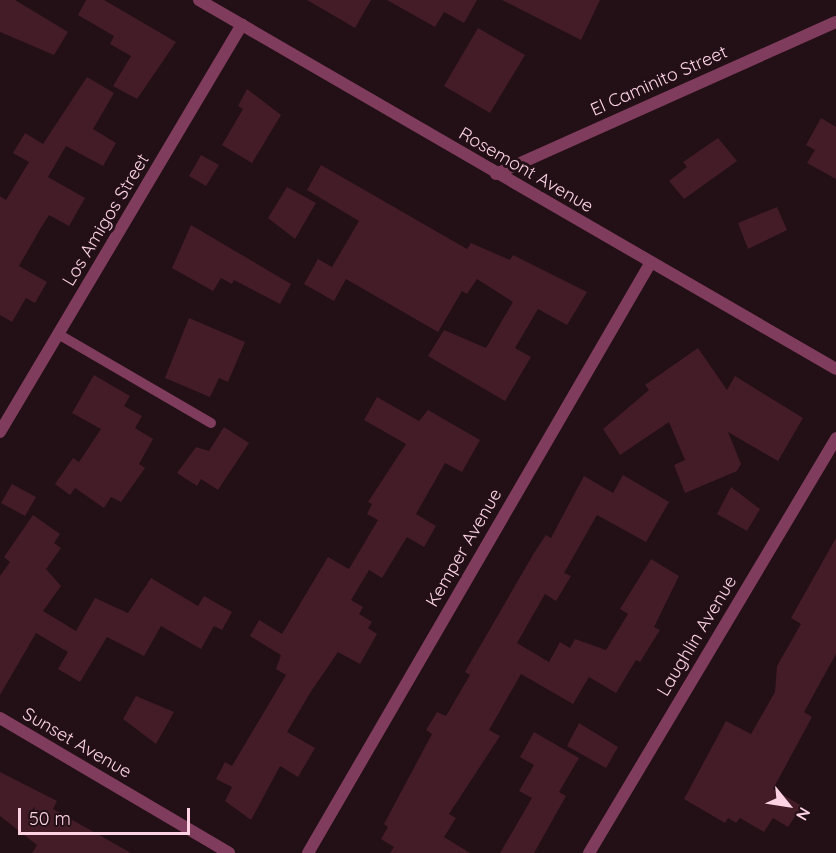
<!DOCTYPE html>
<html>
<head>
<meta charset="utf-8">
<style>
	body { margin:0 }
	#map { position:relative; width:836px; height:853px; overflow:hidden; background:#230f16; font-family:Quicksand,sans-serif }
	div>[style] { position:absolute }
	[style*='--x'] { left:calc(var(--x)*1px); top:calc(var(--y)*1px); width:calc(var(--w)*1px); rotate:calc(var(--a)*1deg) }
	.building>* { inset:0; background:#431c28 }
	.service>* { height:10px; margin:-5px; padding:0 5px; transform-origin:5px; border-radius:5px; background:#803c5c }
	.minor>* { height:12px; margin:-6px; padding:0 6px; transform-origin:6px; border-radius:6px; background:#803c5c }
	.tertiary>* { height:12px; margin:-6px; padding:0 6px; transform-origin:6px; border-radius:6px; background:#803c5c }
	span { translate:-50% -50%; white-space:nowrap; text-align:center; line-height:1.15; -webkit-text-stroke:6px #230f16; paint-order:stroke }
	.street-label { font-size:18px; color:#fdd3e4 }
	.north { position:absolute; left:758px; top:775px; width:60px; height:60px; -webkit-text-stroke:4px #230f16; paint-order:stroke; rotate:120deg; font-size:16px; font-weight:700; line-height:24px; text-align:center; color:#fdd3e4 }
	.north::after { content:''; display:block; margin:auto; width:21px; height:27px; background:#fdd3e4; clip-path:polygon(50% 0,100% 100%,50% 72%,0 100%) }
	.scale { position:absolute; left:18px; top:808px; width:172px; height:27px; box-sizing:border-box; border:3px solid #fdd3e4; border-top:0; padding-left:8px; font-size:18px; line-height:21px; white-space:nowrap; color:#fdd3e4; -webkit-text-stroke:4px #230f16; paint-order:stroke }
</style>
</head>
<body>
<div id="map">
	<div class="building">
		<div style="clip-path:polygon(0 0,15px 0,68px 32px,54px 55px,0 32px)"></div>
		<div style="clip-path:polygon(86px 0,104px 0,176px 42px,137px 99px,113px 86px,131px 56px,110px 44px,114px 36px,78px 15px)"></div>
		<div style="clip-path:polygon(307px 0,371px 0,355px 28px)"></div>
		<div style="clip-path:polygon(387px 0,477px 0,464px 23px,444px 12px,435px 27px)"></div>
		<div style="clip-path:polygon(502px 0,600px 0,581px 40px)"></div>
		<div style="clip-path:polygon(478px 28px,525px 55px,490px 113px,444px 86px)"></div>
		<div style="clip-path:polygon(87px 77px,114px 93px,93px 129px,116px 143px,103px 166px,66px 146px,48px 177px,85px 198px,69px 226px,49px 215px,42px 226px,19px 266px,47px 282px,35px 303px,26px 298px,12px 322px,0 315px,0 196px,6px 200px,29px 162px,13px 153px,25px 133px,43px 144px)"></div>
		<div style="clip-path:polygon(247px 89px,281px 115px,252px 163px,222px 145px,243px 109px,238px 106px)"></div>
		<div style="clip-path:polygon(821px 118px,836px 127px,836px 179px,807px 163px,815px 150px,806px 145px)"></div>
		<div style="clip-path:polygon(718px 138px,737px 161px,684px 199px,669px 181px,687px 167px,683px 162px)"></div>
		<div style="clip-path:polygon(201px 155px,219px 165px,206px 186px,189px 176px)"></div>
		<div style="clip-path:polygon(321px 165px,467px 249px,471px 243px,510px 260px,513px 255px,587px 292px,567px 325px,538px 309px,515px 348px,531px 357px,505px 401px,428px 356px,444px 330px,486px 348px,513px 302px,477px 279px,467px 294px,462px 291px,438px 332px,346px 279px,334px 301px,304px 284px,318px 259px,332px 267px,359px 221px,307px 190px)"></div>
		<div style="clip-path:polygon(287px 187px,316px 203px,295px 239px,268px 218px)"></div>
		<div style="clip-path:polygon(777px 207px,787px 230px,748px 249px,738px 223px)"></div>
		<div style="clip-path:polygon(191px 225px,291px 284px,280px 304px,234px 280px,232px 284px,221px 278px,213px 291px,172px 268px)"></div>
		<div style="clip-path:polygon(189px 318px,245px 342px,228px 382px,219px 378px,210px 397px,165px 378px)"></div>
		<div style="clip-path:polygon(698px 348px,727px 390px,735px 376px,803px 418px,778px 461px,728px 432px,741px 464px,737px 471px,685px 493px,674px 465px,685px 460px,669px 422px,620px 455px,603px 429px,649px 390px,645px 385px)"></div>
		<div style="clip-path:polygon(94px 375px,130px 396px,124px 406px,142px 416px,135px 428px,153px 439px,139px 464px,145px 468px,121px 502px,111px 497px,104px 508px,75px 488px,70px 495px,55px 484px,73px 458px,79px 462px,101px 429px,72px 413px)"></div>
		<div style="clip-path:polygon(377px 397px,419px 421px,428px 410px,480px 440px,462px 472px,445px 463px,416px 514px,436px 526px,424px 547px,407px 537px,382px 578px,369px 570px,351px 600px,363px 607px,359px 614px,372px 622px,368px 628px,377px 634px,360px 664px,338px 652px,310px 693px,287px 732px,315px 748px,298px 777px,280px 766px,251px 820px,225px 801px,232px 787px,216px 779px,225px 762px,232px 766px,286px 675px,276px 669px,281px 655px,250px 636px,259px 620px,282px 634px,328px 557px,349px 569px,378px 520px,367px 514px,372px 504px,368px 502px,406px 444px,364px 420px)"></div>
		<div style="clip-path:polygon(224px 427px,249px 443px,218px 490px,201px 479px,197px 486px,177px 473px,196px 447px,209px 451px)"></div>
		<div style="clip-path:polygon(623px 475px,669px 502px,646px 542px,597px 515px,564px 573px,571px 576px,556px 601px,545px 594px,517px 643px,549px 662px,560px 642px,570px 648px,575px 639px,606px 650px,628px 614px,620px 609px,651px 559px,679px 576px,654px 627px,660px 630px,640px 662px,636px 660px,616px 693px,589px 677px,573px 704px,521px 674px,489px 730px,500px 736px,449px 814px,456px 818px,444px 837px,470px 853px,390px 853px,394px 847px,381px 839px,388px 827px,384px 824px,432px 734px,426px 730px,437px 712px,446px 716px,470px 675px,465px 672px,534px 553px,546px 535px,551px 538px,584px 476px,613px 493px)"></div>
		<div style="clip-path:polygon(12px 484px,36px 497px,25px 516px,1px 503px)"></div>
		<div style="clip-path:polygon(731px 487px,760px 509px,747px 531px,717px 514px)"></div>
		<div style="clip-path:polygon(33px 515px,60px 534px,54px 543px,61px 548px,46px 569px,61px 586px,43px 611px,76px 631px,95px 598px,128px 613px,151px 578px,198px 606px,204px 596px,232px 612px,222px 630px,214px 626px,201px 649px,161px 626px,144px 656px,107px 637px,80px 682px,58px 669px,68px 652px,36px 633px,0 695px,0 576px,10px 562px,4px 557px)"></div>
		<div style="clip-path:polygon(836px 538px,836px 654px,804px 712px,812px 717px,773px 789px,802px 806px,788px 827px,773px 818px,764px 832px,740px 818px,736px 823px,728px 818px,725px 823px,684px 799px,726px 721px,751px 734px,775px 692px,777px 666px,801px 624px,791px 618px)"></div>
		<div style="clip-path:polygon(136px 696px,174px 712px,156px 744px,123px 719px)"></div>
		<div style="clip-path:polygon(579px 723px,618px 747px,606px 768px,567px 746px)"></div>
		<div style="clip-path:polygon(534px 732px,579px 758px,559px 792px,566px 796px,534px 853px,500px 853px,532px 798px,519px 791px,534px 765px,520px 757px)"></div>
		<div style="clip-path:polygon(0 772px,57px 801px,53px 809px,131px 853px,32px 853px,37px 845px,0 816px)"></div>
	</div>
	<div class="service">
		<div style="--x:58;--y:334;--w:177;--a:30.2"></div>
	</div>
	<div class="minor">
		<div style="--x:496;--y:174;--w:372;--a:-24.1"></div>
		<div style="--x:0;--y:432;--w:474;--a:-59.3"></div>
		<div style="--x:0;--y:718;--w:266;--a:30.5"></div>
		<div style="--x:308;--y:853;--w:683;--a:-59.87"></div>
		<div style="--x:589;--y:853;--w:483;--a:-59.2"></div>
	</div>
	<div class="tertiary">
		<div style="--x:199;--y:0;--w:736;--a:30.08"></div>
	</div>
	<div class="street-label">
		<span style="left:659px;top:81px;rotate:-24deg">El Caminito Street</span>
		<span style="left:526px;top:170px;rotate:30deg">Rosemont Avenue</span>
		<span style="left:106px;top:220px;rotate:-59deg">Los Amigos Street</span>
		<span style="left:464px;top:548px;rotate:-60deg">Kemper Avenue</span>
		<span style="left:697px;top:636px;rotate:-59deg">Laughlin Avenue</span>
		<span style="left:77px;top:743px;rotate:30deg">Sunset Avenue</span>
	</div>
	<div class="north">N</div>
	<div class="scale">50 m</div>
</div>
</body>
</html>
